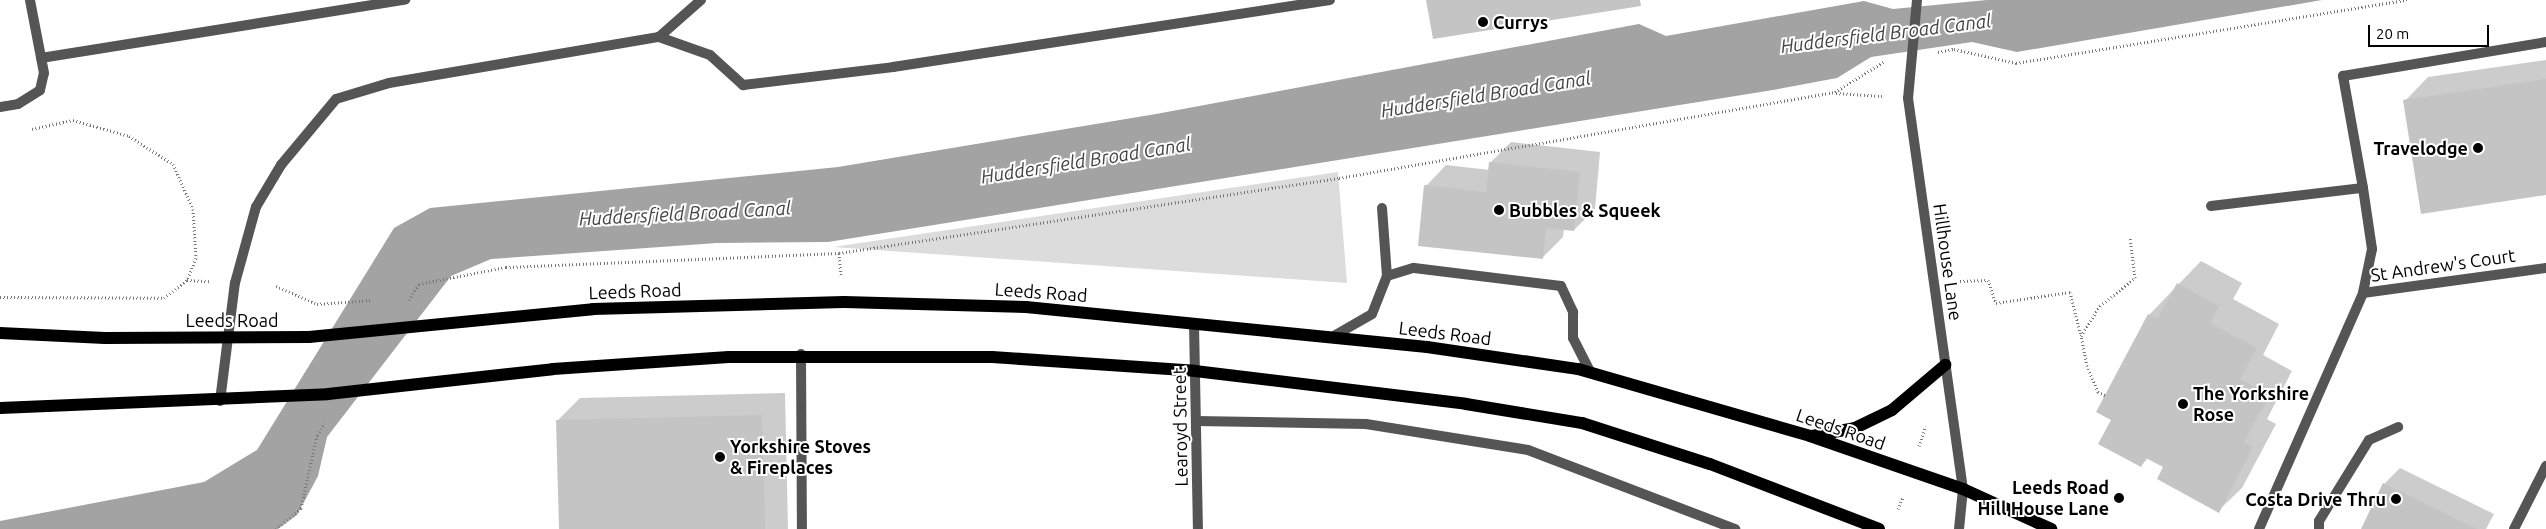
<!DOCTYPE html>
<html>
<head>
<meta charset="utf-8">
<style>
	body { margin:0 }
	#map { position:relative; width:2546px; height:529px; overflow:hidden; background:#fff; font-family:Ubuntu,sans-serif }
	div>[style] { position:absolute }
	[style*='--x'] { left:calc(var(--x)*1px); top:calc(var(--y)*1px); width:calc(var(--w)*1px); rotate:calc(var(--a)*1deg) }
	.green>* { inset:0; background:#dcdcdc }
	.water>* { inset:0; background:#a3a3a3 }
	.shadow>* { inset:0; background:#0003 }
	.building>* { inset:0; background:#c4c4c4 }
	.path>* { height:3px; margin-top:-1.5px; transform-origin:0; background:repeating-linear-gradient(90deg,#777 0 1px,transparent 0 3.5px) }
	.service>* { height:10px; margin:-5px; padding:0 5px; transform-origin:5px; border-radius:5px; background:#555 }
	.minor>* { height:10px; margin:-5px; padding:0 5px; transform-origin:5px; border-radius:5px; background:#555 }
	.tertiary>* { height:10px; margin:-5px; padding:0 5px; transform-origin:5px; border-radius:5px; background:#555 }
	.primary>* { height:12px; margin:-6px; padding:0 6px; transform-origin:6px; border-radius:6px; background:#000 }
	.dots>* { width:14px; height:14px; translate:-50% -50%; box-sizing:border-box; border:2px solid #fff; border-radius:50% }
	span { translate:-50% -50%; white-space:nowrap; text-align:center; line-height:1.15; -webkit-text-stroke:4px #fff; paint-order:stroke }
	.poi-label { font-size:18px; color:#000; font-weight:700 }
	.left { translate:0 -50%; text-align:left }
	.right { translate:-100% -50%; text-align:right }
	.street-label { font-size:18px; color:#000 }
	.water-label { font-size:19px; color:#444; font-style:italic }
	.scale { position:absolute; left:2368px; top:25px; width:121px; height:22px; box-sizing:border-box; border:2px solid #000; border-top:0; padding-left:6px; font-size:15px; line-height:18px; white-space:nowrap; color:#000; -webkit-text-stroke:4px #fff; paint-order:stroke }
</style>
</head>
<body>
<div id="map">
	<div class="green">
		<div style="clip-path:polygon(1338px 172px,1347px 283px,833px 247px)"></div>
	</div>
	<div class="water">
		<div style="clip-path:polygon(1987px 0,2322px 0,2017px 52px,1972px 42px,1871px 57px,1837px 78px,1773px 90px,828px 242px,717px 243px,491px 259px,451px 276px,327px 437px,318px 476px,297px 515px,278px 529px,0 529px,0 521px,204px 482px,257px 450px,394px 228px,430px 208px,838px 167px,1156px 114px,1639px 24px,1666px 36px,1864px 1px,1893px 9px)"></div>
	</div>
	<div class="shadow">
		<div style="clip-path:polygon(2546px 60px,2546px 194px,2405px 101px,2428px 77px)"></div>
		<div style="clip-path:polygon(1511px 142px,1600px 152px,1595px 209px,1574px 230px,1564px 229px,1563px 237px,1542px 258px,1426px 186px,1446px 165px,1490px 170px,1490px 163px)"></div>
		<div style="clip-path:polygon(2201px 261px,2242px 283px,2233px 299px,2279px 324px,2263px 355px,2292px 371px,2267px 419px,2276px 424px,2242px 488px,2218px 511px,2165px 467px,2148px 458px,2141px 466px,2113px 420px,2149px 315px)"></div>
		<div style="clip-path:polygon(785px 393px,788px 529px,560px 529px,557px 421px,580px 398px)"></div>
		<div style="clip-path:polygon(2400px 468px,2494px 514px,2486px 529px,2363px 529px,2384px 484px)"></div>
	</div>
	<div class="building">
		<div style="clip-path:polygon(1426px 0,1640px 0,1641px 6px,1433px 39px)"></div>
		<div style="clip-path:polygon(2546px 79px,2546px 195px,2421px 214px,2403px 100px)"></div>
		<div style="clip-path:polygon(1489px 162px,1580px 172px,1574px 231px,1546px 228px,1543px 259px,1418px 246px,1424px 185px,1486px 192px)"></div>
		<div style="clip-path:polygon(2177px 283px,2219px 306px,2210px 323px,2257px 348px,2240px 379px,2270px 395px,2244px 442px,2253px 447px,2219px 513px,2157px 479px,2163px 467px,2146px 458px,2141px 467px,2098px 444px,2111px 420px,2096px 412px,2148px 314px,2157px 319px)"></div>
		<div style="clip-path:polygon(762px 415px,765px 529px,559px 529px,556px 420px)"></div>
		<div style="clip-path:polygon(2383px 483px,2477px 529px,2361px 529px)"></div>
	</div>
	<div class="path">
		<div style="--x:1938;--y:52;--w:16;--a:-11"></div>
		<div style="--x:1954;--y:49;--w:64;--a:12.7"></div>
		<div style="--x:2016;--y:63;--w:396;--a:-9.2"></div>
		<div style="--x:1836;--y:93;--w:46;--a:3.7"></div>
		<div style="--x:32;--y:129;--w:42;--a:-12.4"></div>
		<div style="--x:73;--y:120;--w:58;--a:15.9"></div>
		<div style="--x:129;--y:136;--w:52;--a:32.5"></div>
		<div style="--x:173;--y:164;--w:49;--a:66"></div>
		<div style="--x:193;--y:209;--w:49;--a:86.5"></div>
		<div style="--x:196;--y:258;--w:24;--a:112"></div>
		<div style="--x:839;--y:253;--w:22;--a:85"></div>
		<div style="--x:1960;--y:281;--w:28;--a:-2"></div>
		<div style="--x:1988;--y:280;--w:24;--a:71"></div>
		<div style="--x:1996;--y:303;--w:75;--a:-8.5"></div>
		<div style="--x:2070;--y:292;--w:45;--a:76"></div>
		<div style="--x:276;--y:286;--w:45;--a:23.7"></div>
		<div style="--x:317;--y:304;--w:56;--a:-4.1"></div>
		<div style="--x:0;--y:297;--w:164;--a:0.3"></div>
		<div style="--x:164;--y:298;--w:29;--a:-38"></div>
		<div style="--x:187;--y:280;--w:22;--a:3"></div>
		<div style="--x:409;--y:300;--w:19;--a:-58"></div>
		<div style="--x:419;--y:284;--w:89;--a:-11.1"></div>
		<div style="--x:506;--y:267;--w:333;--a:-2.4"></div>
		<div style="--x:839;--y:253;--w:506;--a:-8.53"></div>
		<div style="--x:1339;--y:178;--w:503;--a:-9.84"></div>
		<div style="--x:1835;--y:92;--w:59;--a:-31.8"></div>
		<div style="--x:2105;--y:395;--w:8;--a:-157"></div>
		<div style="--x:2098;--y:392;--w:28;--a:-113"></div>
		<div style="--x:2087;--y:366;--w:31;--a:-101"></div>
		<div style="--x:2081;--y:336;--w:36;--a:-58"></div>
		<div style="--x:2100;--y:306;--w:45;--a:-38.7"></div>
		<div style="--x:2135;--y:278;--w:41;--a:-97"></div>
		<div style="--x:1919;--y:446;--w:21;--a:-71"></div>
		<div style="--x:1898;--y:509;--w:13;--a:-67"></div>
		<div style="--x:276;--y:529;--w:33;--a:-40"></div>
		<div style="--x:301;--y:508;--w:75;--a:-77.6"></div>
		<div style="--x:317;--y:435;--w:14;--a:-56"></div>
	</div>
	<div class="service">
		<div style="--x:659;--y:37;--w:56;--a:-41.4"></div>
		<div style="--x:41;--y:58;--w:369;--a:-9.1"></div>
		<div style="--x:0;--y:107;--w:18;--a:-9"></div>
		<div style="--x:18;--y:104;--w:26;--a:-32"></div>
		<div style="--x:40;--y:90;--w:17;--a:-77"></div>
		<div style="--x:44;--y:73;--w:74;--a:-100.9"></div>
		<div style="--x:2363;--y:188;--w:114;--a:-100.1"></div>
		<div style="--x:2343;--y:76;--w:206;--a:-9.5"></div>
		<div style="--x:2211;--y:206;--w:153;--a:-6.8"></div>
		<div style="--x:2363;--y:188;--w:62;--a:81.6"></div>
		<div style="--x:2372;--y:249;--w:45;--a:101.6"></div>
		<div style="--x:1382;--y:208;--w:68;--a:85.8"></div>
		<div style="--x:1332;--y:337;--w:46;--a:-29.9"></div>
		<div style="--x:1372;--y:314;--w:41;--a:-68.5"></div>
		<div style="--x:1387;--y:276;--w:28;--a:-17"></div>
		<div style="--x:1414;--y:268;--w:148;--a:7"></div>
		<div style="--x:1561;--y:286;--w:29;--a:65"></div>
		<div style="--x:1573;--y:312;--w:26;--a:90"></div>
		<div style="--x:1573;--y:338;--w:38;--a:63"></div>
		<div style="--x:220;--y:401;--w:119;--a:-82.8"></div>
		<div style="--x:235;--y:283;--w:79;--a:-74.6"></div>
		<div style="--x:256;--y:207;--w:49;--a:-59.2"></div>
		<div style="--x:281;--y:165;--w:86;--a:-50.2"></div>
		<div style="--x:336;--y:99;--w:55;--a:-16.8"></div>
		<div style="--x:389;--y:83;--w:274;--a:-9.7"></div>
		<div style="--x:659;--y:37;--w:54;--a:19.4"></div>
		<div style="--x:710;--y:55;--w:45;--a:42.3"></div>
		<div style="--x:743;--y:85;--w:151;--a:-6.8"></div>
		<div style="--x:893;--y:67;--w:442;--a:-8.7"></div>
		<div style="--x:1196;--y:421;--w:170;--a:1"></div>
		<div style="--x:1366;--y:424;--w:164;--a:9.1"></div>
		<div style="--x:1528;--y:450;--w:222;--a:20.9"></div>
		<div style="--x:2319;--y:529;--w:8;--a:-90"></div>
		<div style="--x:2319;--y:521;--w:95;--a:-58.3"></div>
		<div style="--x:2369;--y:440;--w:32;--a:-24"></div>
		<div style="--x:2514;--y:529;--w:71;--a:-63.1"></div>
	</div>
	<div class="minor">
		<div style="--x:1194;--y:324;--w:205;--a:88.9"></div>
		<div style="--x:801;--y:354;--w:175;--a:89.7"></div>
		<div style="--x:2259;--y:529;--w:258;--a:-66.2"></div>
		<div style="--x:2363;--y:293;--w:185;--a:-7.8"></div>
	</div>
	<div class="tertiary">
		<div style="--x:1917;--y:0;--w:98;--a:95.2"></div>
		<div style="--x:1908;--y:98;--w:395;--a:82"></div>
		<div style="--x:1963;--y:489;--w:40;--a:95.7"></div>
	</div>
	<div class="primary">
		<div style="--x:0;--y:333;--w:105;--a:2.7"></div>
		<div style="--x:105;--y:338;--w:204;--a:-0.3"></div>
		<div style="--x:309;--y:337;--w:285;--a:-5.6"></div>
		<div style="--x:593;--y:309;--w:251;--a:-1.6"></div>
		<div style="--x:844;--y:302;--w:182;--a:1.6"></div>
		<div style="--x:1026;--y:307;--w:403;--a:5.7"></div>
		<div style="--x:1427;--y:347;--w:153;--a:8.3"></div>
		<div style="--x:1578;--y:369;--w:241;--a:16.1"></div>
		<div style="--x:1810;--y:436;--w:162;--a:19.1"></div>
		<div style="--x:1963;--y:489;--w:97;--a:24.4"></div>
		<div style="--x:0;--y:408;--w:328;--a:-2.4"></div>
		<div style="--x:328;--y:394;--w:226;--a:-6.3"></div>
		<div style="--x:553;--y:369;--w:176;--a:-3.9"></div>
		<div style="--x:729;--y:357;--w:263;--a:0"></div>
		<div style="--x:992;--y:357;--w:203;--a:3.9"></div>
		<div style="--x:1195;--y:371;--w:273;--a:6.9"></div>
		<div style="--x:1466;--y:404;--w:118;--a:9.3"></div>
		<div style="--x:1582;--y:423;--w:134;--a:17.8"></div>
		<div style="--x:1710;--y:464;--w:181;--a:21"></div>
		<div style="--x:1812;--y:436;--w:44;--a:-10.5"></div>
		<div style="--x:1855;--y:428;--w:41;--a:-25.9"></div>
		<div style="--x:1892;--y:410;--w:70;--a:-40.3"></div>
	</div>
	<div class="dots">
		<div style="left:1483px;top:22px;background:#000"></div>
		<div style="left:2478px;top:148px;background:#000"></div>
		<div style="left:1499px;top:210px;background:#000"></div>
		<div style="left:2183px;top:404px;background:#000"></div>
		<div style="left:720px;top:457px;background:#000"></div>
		<div style="left:2119px;top:498px;background:#000"></div>
		<div style="left:2396px;top:499px;background:#000"></div>
	</div>
	<div class="poi-label">
		<span class="left" style="left:1493px;top:22px">Currys</span>
		<span class="right" style="left:2468px;top:148px">Travelodge</span>
		<span class="left" style="left:1509px;top:210px">Bubbles &amp; Squeek</span>
		<span class="left" style="left:2193px;top:404px">The Yorkshire<br>Rose</span>
		<span class="left" style="left:730px;top:457px">Yorkshire Stoves<br>&amp; Fireplaces</span>
		<span class="right" style="left:2109px;top:498px">Leeds Road<br>Hill House Lane</span>
		<span class="right" style="left:2386px;top:499px">Costa Drive Thru</span>
	</div>
	<div class="street-label">
		<span style="left:1948px;top:262px;rotate:82deg">Hillhouse Lane</span>
		<span style="left:2443px;top:265px;rotate:-8deg">St Andrew's Court</span>
		<span style="left:635px;top:291px;rotate:-2deg">Leeds Road</span>
		<span style="left:1041px;top:292px;rotate:4deg">Leeds Road</span>
		<span style="left:232px;top:320px">Leeds Road</span>
		<span style="left:1445px;top:333px;rotate:7deg">Leeds Road</span>
		<span style="left:1180px;top:427px;rotate:-91deg">Learoyd Street</span>
		<span style="left:1841px;top:429px;rotate:19deg">Leeds Road</span>
	</div>
	<div class="water-label">
		<span style="left:1886px;top:34px;rotate:-7deg">Huddersfield Broad Canal</span>
		<span style="left:1486px;top:95px;rotate:-9deg">Huddersfield Broad Canal</span>
		<span style="left:1086px;top:161px;rotate:-9deg">Huddersfield Broad Canal</span>
		<span style="left:685px;top:214px;rotate:-3deg">Huddersfield Broad Canal</span>
	</div>
	<div class="scale">20 m</div>
</div>
</body>
</html>
